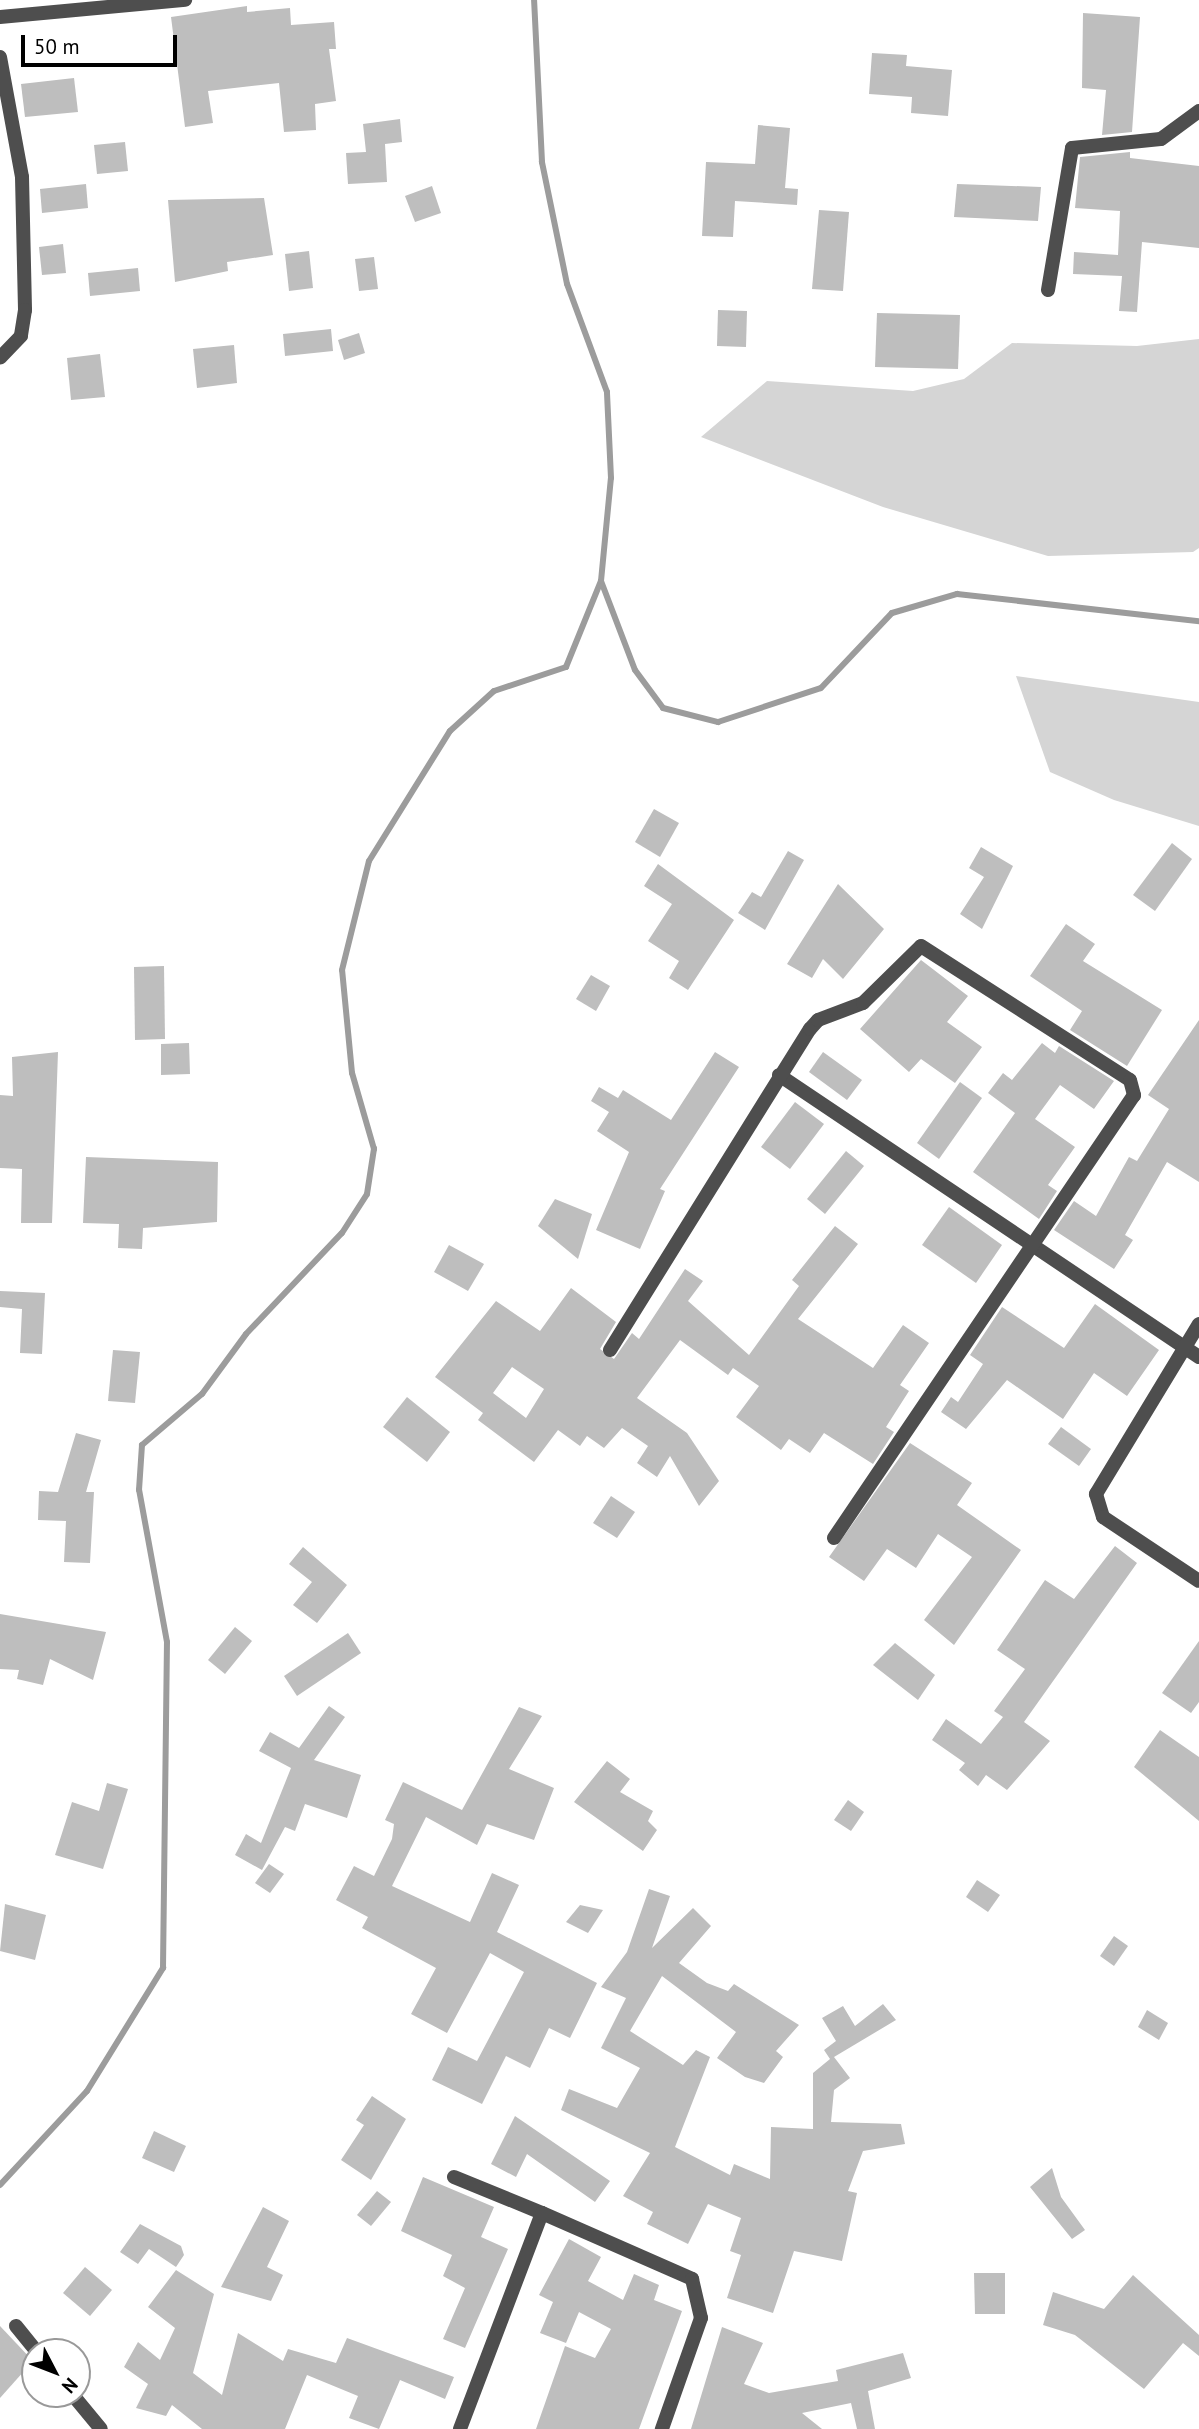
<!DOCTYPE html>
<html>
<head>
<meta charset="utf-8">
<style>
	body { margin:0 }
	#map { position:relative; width:1199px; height:2429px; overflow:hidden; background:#fff; font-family:"PT Sans",sans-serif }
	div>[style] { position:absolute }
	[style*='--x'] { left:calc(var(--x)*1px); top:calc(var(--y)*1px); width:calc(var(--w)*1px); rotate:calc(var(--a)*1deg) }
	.green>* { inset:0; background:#d5d5d5 }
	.stream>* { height:6px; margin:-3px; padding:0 3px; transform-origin:3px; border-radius:3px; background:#9c9c9c }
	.building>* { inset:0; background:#bebebe }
	.minor>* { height:14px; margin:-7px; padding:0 7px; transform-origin:7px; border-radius:7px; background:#4e4e4e }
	span { translate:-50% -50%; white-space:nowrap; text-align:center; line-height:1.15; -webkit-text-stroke:7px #fff; paint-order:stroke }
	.north { position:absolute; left:21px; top:2338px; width:70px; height:70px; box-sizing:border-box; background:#fff; border:2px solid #999; border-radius:50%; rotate:132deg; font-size:19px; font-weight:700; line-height:28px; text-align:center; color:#000 }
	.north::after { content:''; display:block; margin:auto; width:24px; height:32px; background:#000; clip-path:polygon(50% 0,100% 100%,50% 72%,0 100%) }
	.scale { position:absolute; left:21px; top:35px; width:156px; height:32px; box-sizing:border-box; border:4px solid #000; border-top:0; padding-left:9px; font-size:21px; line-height:24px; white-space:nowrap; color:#000; -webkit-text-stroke:5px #fff; paint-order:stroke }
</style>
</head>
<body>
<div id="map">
	<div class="green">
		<div style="clip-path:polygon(1199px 339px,1199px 548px,1193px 552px,1048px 556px,883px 507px,701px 437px,767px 381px,913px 391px,964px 379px,1012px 343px,1137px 346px)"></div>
		<div style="clip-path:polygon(1016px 676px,1199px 702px,1199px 826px,1114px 800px,1050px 772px)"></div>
	</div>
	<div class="stream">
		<div style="--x:601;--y:581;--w:95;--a:69.1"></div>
		<div style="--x:635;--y:670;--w:47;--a:53.6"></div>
		<div style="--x:663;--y:708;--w:57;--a:14.3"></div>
		<div style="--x:718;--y:722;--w:108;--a:-18.3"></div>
		<div style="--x:821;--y:688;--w:103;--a:-46.6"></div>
		<div style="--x:892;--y:613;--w:68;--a:-16.3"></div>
		<div style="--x:957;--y:594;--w:244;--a:6.4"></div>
		<div style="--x:0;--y:2185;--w:128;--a:-47.2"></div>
		<div style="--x:87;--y:2091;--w:145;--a:-58.3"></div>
		<div style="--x:163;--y:1968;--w:326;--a:-89.3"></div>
		<div style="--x:167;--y:1642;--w:155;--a:-100.4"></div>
		<div style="--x:139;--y:1490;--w:45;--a:-86.2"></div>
		<div style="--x:142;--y:1445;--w:79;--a:-40.4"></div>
		<div style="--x:202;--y:1394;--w:74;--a:-53.7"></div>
		<div style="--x:246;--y:1334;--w:139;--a:-46.5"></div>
		<div style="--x:342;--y:1233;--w:46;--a:-57.3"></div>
		<div style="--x:367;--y:1194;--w:46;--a:-81.2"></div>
		<div style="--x:374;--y:1149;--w:79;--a:-106.1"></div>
		<div style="--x:352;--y:1073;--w:103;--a:-95.5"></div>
		<div style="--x:342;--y:970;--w:112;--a:-76.1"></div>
		<div style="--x:369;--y:861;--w:153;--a:-58.1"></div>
		<div style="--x:450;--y:731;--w:59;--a:-42.3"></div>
		<div style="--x:494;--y:691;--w:76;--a:-18.4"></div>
		<div style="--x:566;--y:667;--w:93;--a:-67.9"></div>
		<div style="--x:601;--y:581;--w:103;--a:-84.5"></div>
		<div style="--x:611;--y:478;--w:86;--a:-92.7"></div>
		<div style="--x:607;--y:392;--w:115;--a:-110.3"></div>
		<div style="--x:567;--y:284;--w:125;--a:-101.6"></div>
		<div style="--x:542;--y:162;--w:162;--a:-92.8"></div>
	</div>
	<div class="building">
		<div style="clip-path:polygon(247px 6px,247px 12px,290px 8px,291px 25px,334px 22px,336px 49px,329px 49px,336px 101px,315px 104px,316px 130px,284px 132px,279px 83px,208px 91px,213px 123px,185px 127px,171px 17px)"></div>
		<div style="clip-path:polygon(1083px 13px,1140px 17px,1132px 132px,1102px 135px,1106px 90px,1082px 88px)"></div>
		<div style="clip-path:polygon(872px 53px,907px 55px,906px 66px,952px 70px,948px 116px,911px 113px,912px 97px,869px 94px)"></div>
		<div style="clip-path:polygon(74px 78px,78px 112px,25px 117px,21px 84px)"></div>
		<div style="clip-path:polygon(400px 119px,402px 142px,385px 144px,387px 182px,348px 184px,346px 153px,366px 152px,363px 124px)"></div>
		<div style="clip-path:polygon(758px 125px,790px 128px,785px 188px,798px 189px,797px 205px,735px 201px,733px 237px,702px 236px,706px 162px,755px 164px)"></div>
		<div style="clip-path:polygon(125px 142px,128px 171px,97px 174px,94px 145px)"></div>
		<div style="clip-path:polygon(1130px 152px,1130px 158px,1199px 166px,1199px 248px,1142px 242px,1137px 312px,1119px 311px,1122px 276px,1073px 274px,1074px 252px,1118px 255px,1120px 211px,1075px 208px,1080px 157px)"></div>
		<div style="clip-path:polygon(86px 184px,88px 208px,42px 213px,40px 189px)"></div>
		<div style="clip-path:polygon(957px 184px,1041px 187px,1038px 221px,954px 217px)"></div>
		<div style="clip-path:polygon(432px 186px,441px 213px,415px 222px,405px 196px)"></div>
		<div style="clip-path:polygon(264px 198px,273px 255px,227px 262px,228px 271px,175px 282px,168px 200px)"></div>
		<div style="clip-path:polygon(819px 210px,849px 212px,843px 291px,812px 289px)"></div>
		<div style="clip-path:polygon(63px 244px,66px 273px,42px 275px,39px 247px)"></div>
		<div style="clip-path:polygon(309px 251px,313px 288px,289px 291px,285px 254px)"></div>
		<div style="clip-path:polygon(374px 257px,378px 289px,359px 291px,355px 259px)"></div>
		<div style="clip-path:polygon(138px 268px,140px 291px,90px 296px,88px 273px)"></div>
		<div style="clip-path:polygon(718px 310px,747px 311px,746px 347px,717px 346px)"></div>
		<div style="clip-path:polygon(877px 313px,960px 315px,958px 369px,875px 367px)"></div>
		<div style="clip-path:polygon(331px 329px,333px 351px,285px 356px,283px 334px)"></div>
		<div style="clip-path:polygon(359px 333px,365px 353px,344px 360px,338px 340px)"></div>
		<div style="clip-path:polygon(234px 345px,237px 383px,197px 388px,193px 349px)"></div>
		<div style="clip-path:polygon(100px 354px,105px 397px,71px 400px,67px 358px)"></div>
		<div style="clip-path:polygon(654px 809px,679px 823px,660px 857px,635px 842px)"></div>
		<div style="clip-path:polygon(1172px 843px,1192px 859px,1155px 911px,1133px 895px)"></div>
		<div style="clip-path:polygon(981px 847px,1013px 866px,982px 929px,960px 914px,984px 877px,969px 868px)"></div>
		<div style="clip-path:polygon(788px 851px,804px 860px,765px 930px,738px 913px,752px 892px,761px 897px)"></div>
		<div style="clip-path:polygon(658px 864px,734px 920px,688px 990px,669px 978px,679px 961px,648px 941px,672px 904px,644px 886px)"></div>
		<div style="clip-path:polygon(838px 884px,884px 929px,843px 979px,823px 959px,812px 978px,787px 964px)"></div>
		<div style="clip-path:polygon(1066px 924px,1095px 944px,1083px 961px,1162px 1010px,1127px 1066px,1070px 1030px,1082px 1011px,1030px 976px)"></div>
		<div style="clip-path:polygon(921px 960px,968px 996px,947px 1022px,982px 1047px,955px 1083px,921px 1059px,909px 1072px,860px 1029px)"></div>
		<div style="clip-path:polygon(164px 966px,165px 1039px,135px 1040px,134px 967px)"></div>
		<div style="clip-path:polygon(591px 975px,610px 986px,596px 1011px,576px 999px)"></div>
		<div style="clip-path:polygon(1199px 1020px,1199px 1182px,1167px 1162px,1125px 1235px,1133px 1240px,1114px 1269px,1054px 1230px,1074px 1201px,1096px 1216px,1129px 1157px,1137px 1161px,1169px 1109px,1148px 1095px)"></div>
		<div style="clip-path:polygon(189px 1043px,190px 1074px,161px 1075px,161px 1044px)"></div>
		<div style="clip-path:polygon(1042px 1043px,1055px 1053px,1059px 1046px,1114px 1081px,1094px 1109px,1060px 1085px,1035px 1119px,1075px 1147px,1048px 1185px,1057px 1191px,1039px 1219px,973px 1172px,1015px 1113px,988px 1093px,1003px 1073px,1012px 1080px)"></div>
		<div style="clip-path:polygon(58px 1052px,52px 1223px,21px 1223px,22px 1169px,0 1168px,0 1095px,13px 1096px,12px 1057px)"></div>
		<div style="clip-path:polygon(715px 1052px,739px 1067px,660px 1189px,665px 1191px,640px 1249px,596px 1230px,629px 1152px,597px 1131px,609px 1112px,591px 1101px,599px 1087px,618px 1098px,623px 1090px,671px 1120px)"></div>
		<div style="clip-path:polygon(823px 1052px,862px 1080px,847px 1100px,809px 1072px)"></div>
		<div style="clip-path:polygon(960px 1082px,982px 1098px,939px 1159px,917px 1143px)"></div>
		<div style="clip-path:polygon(795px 1102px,824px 1124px,790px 1169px,761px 1147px)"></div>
		<div style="clip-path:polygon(846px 1151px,864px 1166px,825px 1214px,807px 1199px)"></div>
		<div style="clip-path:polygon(86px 1157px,218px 1162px,217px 1222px,143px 1228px,142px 1249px,118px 1248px,119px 1224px,83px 1223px)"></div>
		<div style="clip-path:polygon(555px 1199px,592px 1214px,578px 1259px,538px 1226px)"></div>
		<div style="clip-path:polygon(949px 1207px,1002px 1245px,976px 1283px,922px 1245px)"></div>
		<div style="clip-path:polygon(evenodd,835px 1226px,858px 1244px,798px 1319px,873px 1368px,903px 1325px,929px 1343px,900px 1385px,909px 1391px,886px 1427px,894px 1432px,873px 1464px,824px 1433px,810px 1453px,789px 1439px,781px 1450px,736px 1417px,759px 1386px,733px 1368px,728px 1375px,680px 1340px,637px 1398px,687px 1433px,719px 1481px,699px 1506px,670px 1456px,657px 1477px,637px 1463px,648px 1446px,622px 1428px,604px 1448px,587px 1436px,580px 1446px,558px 1430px,534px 1462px,478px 1420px,483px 1413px,435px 1377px,496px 1301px,540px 1331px,571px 1288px,616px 1322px,600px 1349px,614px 1359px,632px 1333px,639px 1339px,685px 1269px,703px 1281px,688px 1301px,749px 1355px,799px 1286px,792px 1280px,835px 1226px,512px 1367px,544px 1389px,526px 1418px,493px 1393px,512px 1367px)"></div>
		<div style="clip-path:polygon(449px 1245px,484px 1264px,468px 1291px,434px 1272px)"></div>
		<div style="clip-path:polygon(0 1291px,45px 1293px,42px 1354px,20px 1353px,22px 1309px,0 1307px)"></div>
		<div style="clip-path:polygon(1095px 1304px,1159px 1350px,1127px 1396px,1094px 1373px,1063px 1419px,1007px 1380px,966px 1429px,941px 1412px,951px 1397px,958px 1402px,983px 1364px,970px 1355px,1002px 1307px,1064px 1348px)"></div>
		<div style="clip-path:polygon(113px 1350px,140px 1352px,135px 1403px,108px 1401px)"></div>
		<div style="clip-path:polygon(407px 1397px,450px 1432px,427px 1462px,383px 1427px)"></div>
		<div style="clip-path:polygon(1061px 1427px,1091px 1449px,1079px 1466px,1048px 1444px)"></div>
		<div style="clip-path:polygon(76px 1433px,101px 1440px,86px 1492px,94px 1492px,90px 1563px,64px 1562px,66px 1521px,38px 1520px,39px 1491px,58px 1492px)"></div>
		<div style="clip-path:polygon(910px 1443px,972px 1483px,957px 1505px,1021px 1550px,954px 1645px,924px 1620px,972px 1557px,938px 1534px,916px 1568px,887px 1549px,864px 1581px,829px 1557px)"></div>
		<div style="clip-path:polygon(611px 1496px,635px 1512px,617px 1538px,593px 1523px)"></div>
		<div style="clip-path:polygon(1115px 1546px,1137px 1563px,1024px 1722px,1050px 1741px,1007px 1790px,986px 1775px,978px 1786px,959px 1770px,965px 1763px,932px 1740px,946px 1719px,981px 1744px,1003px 1717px,994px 1711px,1025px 1669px,997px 1650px,1045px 1580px,1074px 1599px)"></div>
		<div style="clip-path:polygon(303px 1547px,347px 1585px,317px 1623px,293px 1605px,312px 1582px,289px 1564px)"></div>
		<div style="clip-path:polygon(0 1614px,106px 1632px,93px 1680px,50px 1659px,43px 1685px,17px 1679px,19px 1670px,0 1669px)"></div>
		<div style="clip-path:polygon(235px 1627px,252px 1641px,225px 1674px,208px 1660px)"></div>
		<div style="clip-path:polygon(348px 1633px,361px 1653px,297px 1696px,284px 1676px)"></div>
		<div style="clip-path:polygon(1199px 1641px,1199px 1702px,1191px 1713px,1162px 1693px)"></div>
		<div style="clip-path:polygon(895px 1643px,935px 1675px,918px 1700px,873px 1665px)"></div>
		<div style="clip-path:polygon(329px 1706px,345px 1717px,314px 1760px,361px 1775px,347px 1818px,305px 1804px,295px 1831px,285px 1827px,262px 1870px,235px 1855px,246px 1834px,261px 1843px,291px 1768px,259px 1751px,270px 1732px,299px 1748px)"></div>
		<div style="clip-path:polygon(519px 1707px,542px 1716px,509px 1769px,554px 1788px,534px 1840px,487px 1824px,477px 1845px,426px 1817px,392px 1886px,470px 1922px,492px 1873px,519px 1885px,497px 1932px,597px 1983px,570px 2038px,549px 2028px,530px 2068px,506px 2056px,482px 2104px,432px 2080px,448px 2047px,477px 2061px,524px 1972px,490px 1953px,447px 2033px,411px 2014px,436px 1968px,362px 1928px,368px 1917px,336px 1900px,354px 1866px,374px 1876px,392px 1839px,394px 1824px,385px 1820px,403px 1782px,462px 1810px)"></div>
		<div style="clip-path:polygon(1160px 1730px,1199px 1757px,1199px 1821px,1134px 1767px)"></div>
		<div style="clip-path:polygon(607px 1761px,630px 1779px,620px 1792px,653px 1811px,648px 1821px,657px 1830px,643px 1851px,574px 1802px)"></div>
		<div style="clip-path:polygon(107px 1783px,128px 1789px,103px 1869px,55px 1855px,72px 1802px,99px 1811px)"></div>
		<div style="clip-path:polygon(848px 1800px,864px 1812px,851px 1831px,834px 1820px)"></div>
		<div style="clip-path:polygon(269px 1864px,284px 1874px,270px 1893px,255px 1883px)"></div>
		<div style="clip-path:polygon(977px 1880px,1000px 1895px,988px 1912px,966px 1897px)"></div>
		<div style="clip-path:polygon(649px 1889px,670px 1896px,652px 1948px,693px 1908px,711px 1926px,679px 1963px,707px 1983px,728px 1991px,734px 1984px,799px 2025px,776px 2051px,783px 2057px,764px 2083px,745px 2077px,717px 2058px,736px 2032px,662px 1976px,630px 2031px,683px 2065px,696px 2050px,710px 2057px,675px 2147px,730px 2175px,734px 2164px,770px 2179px,771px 2127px,813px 2129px,813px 2073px,830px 2059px,824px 2050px,836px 2041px,822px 2018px,843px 2006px,855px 2026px,883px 2004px,896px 2020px,834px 2057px,850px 2078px,834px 2090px,831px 2122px,901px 2124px,905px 2144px,863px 2151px,848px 2191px,857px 2193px,842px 2261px,794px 2251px,773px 2313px,727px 2298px,741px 2255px,730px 2251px,741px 2218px,708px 2204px,688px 2244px,647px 2224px,653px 2212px,623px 2196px,650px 2153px,561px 2110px,569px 2089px,617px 2108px,640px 2068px,601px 2048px,626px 1998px,601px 1987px,627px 1952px)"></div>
		<div style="clip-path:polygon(5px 1904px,46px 1915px,35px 1960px,0 1951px)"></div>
		<div style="clip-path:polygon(580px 1905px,603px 1910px,588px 1933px,566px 1922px)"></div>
		<div style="clip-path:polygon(1114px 1936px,1128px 1946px,1114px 1966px,1100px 1956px)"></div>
		<div style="clip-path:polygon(1147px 2010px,1168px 2023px,1159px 2040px,1138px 2027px)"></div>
		<div style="clip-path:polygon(372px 2096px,406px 2119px,371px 2180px,341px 2160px,364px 2125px,356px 2120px)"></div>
		<div style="clip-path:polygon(515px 2116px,610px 2181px,595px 2202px,527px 2154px,516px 2177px,491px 2164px)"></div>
		<div style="clip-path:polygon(154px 2131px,186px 2146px,174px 2172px,142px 2158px)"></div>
		<div style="clip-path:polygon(1052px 2168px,1061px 2197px,1085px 2230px,1072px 2239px,1030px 2187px)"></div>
		<div style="clip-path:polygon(423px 2177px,494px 2207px,481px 2237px,508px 2249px,465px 2348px,443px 2339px,465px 2288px,443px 2276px,452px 2255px,401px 2231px)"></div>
		<div style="clip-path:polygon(377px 2191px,391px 2202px,371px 2226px,357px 2215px)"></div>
		<div style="clip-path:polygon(263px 2207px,289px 2221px,267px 2267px,283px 2275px,271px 2301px,221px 2287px)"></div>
		<div style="clip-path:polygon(140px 2224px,181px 2246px,184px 2255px,176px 2267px,149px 2249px,138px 2264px,120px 2252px)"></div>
		<div style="clip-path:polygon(569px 2239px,601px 2257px,588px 2281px,623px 2300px,634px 2274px,659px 2285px,654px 2300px,682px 2311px,639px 2429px,536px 2429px,565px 2346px,595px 2358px,611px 2329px,579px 2312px,566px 2343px,540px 2333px,553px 2302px,539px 2295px)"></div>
		<div style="clip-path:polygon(85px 2267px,112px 2290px,90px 2316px,63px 2293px)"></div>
		<div style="clip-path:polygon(176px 2270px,214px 2294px,193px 2373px,222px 2395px,238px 2333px,283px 2361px,288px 2349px,336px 2363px,347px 2338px,454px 2377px,445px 2399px,400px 2380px,379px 2429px,349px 2418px,358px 2396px,307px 2375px,285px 2429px,202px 2429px,172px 2405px,166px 2416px,136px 2408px,148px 2384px,124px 2367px,138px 2342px,160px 2360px,175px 2328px,148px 2307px)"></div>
		<div style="clip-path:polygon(974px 2273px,1005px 2273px,1005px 2314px,975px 2314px)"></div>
		<div style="clip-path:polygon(1133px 2275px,1199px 2335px,1199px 2356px,1183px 2343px,1144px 2389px,1075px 2335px,1043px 2325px,1053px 2292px,1104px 2309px)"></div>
		<div style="clip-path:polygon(0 2326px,33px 2361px,0 2398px)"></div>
		<div style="clip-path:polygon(722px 2327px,763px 2343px,744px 2384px,769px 2393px,838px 2381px,836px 2370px,903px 2353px,911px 2378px,868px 2391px,875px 2429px,857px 2429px,851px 2403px,802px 2413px,822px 2429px,691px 2429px)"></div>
	</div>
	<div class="minor">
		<div style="--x:0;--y:17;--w:186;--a:-5.3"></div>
		<div style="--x:0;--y:57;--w:122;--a:79.6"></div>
		<div style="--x:22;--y:177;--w:133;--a:88.7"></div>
		<div style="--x:25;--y:310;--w:26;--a:99"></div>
		<div style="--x:21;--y:336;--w:30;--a:134"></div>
		<div style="--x:1048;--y:290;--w:144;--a:-80.4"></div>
		<div style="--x:1072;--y:148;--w:89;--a:-5.8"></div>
		<div style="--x:1161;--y:139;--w:47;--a:-36.4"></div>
		<div style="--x:779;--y:1075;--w:506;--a:33.88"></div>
		<div style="--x:1199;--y:1324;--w:199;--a:121.2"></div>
		<div style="--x:1096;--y:1494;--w:24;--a:73"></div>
		<div style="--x:1103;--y:1517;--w:115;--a:33.7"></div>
		<div style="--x:610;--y:1350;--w:378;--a:-58.1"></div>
		<div style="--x:810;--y:1029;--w:12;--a:-48"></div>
		<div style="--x:818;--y:1020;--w:48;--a:-20.7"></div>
		<div style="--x:863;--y:1003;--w:81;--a:-44.5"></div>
		<div style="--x:921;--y:946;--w:248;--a:32.7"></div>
		<div style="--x:1130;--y:1080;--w:16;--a:75"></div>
		<div style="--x:1134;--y:1095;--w:535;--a:124.11"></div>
		<div style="--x:454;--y:2177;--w:95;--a:22.2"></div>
		<div style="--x:542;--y:2213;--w:231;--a:110.8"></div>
		<div style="--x:542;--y:2213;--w:164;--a:23.7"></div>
		<div style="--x:692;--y:2279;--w:40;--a:77"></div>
		<div style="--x:701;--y:2318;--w:118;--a:109.4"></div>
		<div style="--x:16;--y:2326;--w:33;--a:51"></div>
		<div style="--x:72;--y:2394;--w:45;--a:50.4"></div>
	</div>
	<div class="north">N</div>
	<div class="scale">50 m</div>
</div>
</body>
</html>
